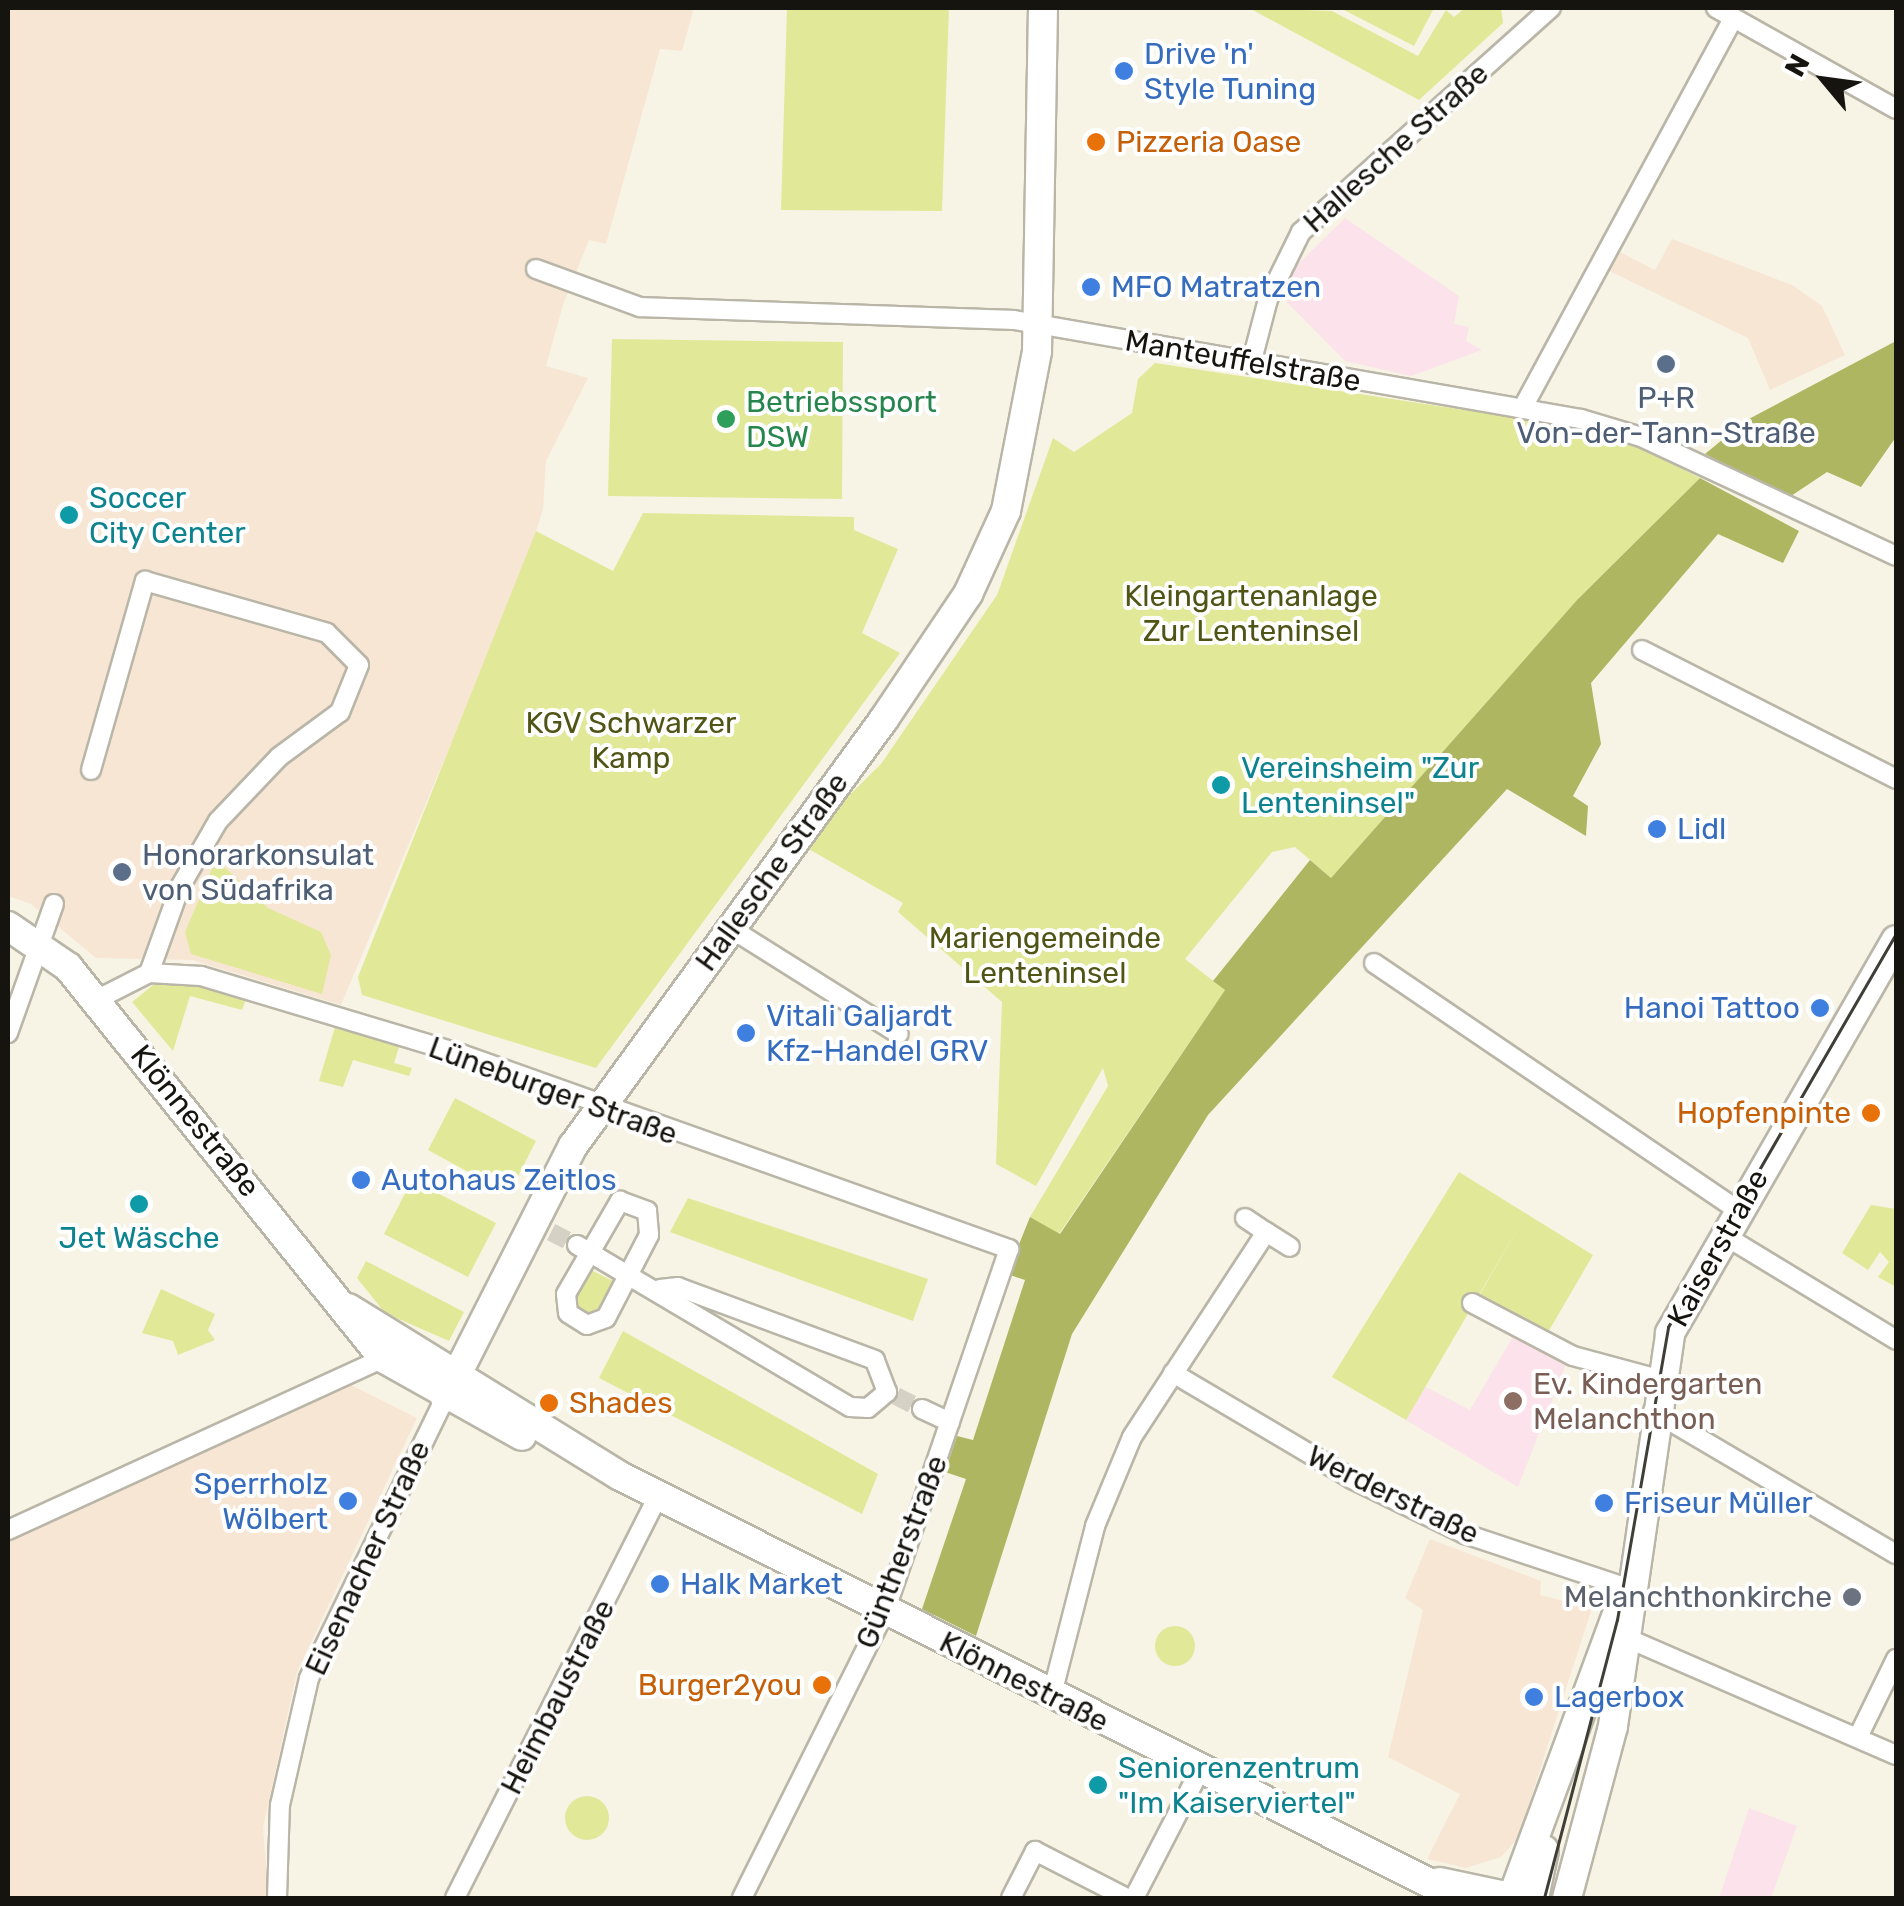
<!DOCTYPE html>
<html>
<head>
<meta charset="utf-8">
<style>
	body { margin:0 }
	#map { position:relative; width:1904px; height:1906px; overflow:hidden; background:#f7f4e5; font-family:Rubik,sans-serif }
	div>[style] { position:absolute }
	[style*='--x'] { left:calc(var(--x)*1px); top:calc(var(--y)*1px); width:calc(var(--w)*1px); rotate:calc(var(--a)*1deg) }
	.industrial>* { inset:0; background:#f8e6d5 }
	.education>* { inset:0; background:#fbe2eb }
	.green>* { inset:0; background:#e1e998 }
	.round { border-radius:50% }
	.forest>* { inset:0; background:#afb662 }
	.minor-tunnel>* { height:18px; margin-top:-9px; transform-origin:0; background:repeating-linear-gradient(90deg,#d5d2c5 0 18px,transparent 0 27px) }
	.roads { filter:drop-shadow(2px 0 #b9b6a8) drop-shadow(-2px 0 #b9b6a8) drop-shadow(0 2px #b9b6a8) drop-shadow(0 -2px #b9b6a8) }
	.minor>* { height:18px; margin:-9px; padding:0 9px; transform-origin:9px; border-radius:9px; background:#fff }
	.secondary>* { height:28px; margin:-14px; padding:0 14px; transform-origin:14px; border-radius:14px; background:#fff }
	.tram>* { height:2.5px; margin:-1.25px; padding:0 1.25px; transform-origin:1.25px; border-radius:1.25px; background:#3f3e37 }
	.dots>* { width:28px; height:28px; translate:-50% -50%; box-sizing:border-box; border:5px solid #fff; border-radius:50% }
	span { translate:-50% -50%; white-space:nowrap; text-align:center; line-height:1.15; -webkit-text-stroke:8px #fff; paint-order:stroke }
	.shop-label { font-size:30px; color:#366cbe }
	.left { translate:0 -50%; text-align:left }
	.right { translate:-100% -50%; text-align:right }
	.food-label { font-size:30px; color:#c56008 }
	.street-label { font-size:30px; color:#15140f }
	.service-label { font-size:30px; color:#4e5e75 }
	.leisure-label { font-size:30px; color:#27864d }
	.culture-label { font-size:30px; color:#0d838f }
	.park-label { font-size:30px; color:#505415 }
	.education-label { font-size:30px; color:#785e54 }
	.worship-label { font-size:30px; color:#5b616d }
	.frame { position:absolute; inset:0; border:10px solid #15140f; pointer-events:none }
	.north { position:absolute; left:1774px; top:30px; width:100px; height:100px; -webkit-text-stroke:8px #fff; paint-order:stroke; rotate:299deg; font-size:28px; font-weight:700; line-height:40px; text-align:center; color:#15140f }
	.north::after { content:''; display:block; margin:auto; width:35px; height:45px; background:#15140f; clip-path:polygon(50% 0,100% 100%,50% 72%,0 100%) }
</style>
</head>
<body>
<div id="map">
	<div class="industrial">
		<div style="clip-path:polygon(8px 8px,694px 8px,682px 51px,660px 49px,606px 244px,589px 240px,563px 305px,546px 366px,588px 378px,546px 461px,543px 510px,520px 580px,341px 1005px,192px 960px,96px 958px,31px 904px,8px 896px)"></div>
		<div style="clip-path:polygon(1672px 239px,1792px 285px,1822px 306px,1845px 355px,1770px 390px,1748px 338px,1601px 267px,1612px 248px,1655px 270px)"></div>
		<div style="clip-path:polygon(349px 1384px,417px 1418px,297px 1672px,263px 1828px,269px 1898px,8px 1898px,8px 1540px)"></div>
		<div style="clip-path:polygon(1430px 1539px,1541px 1581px,1540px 1595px,1592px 1608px,1518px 1838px,1501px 1857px,1466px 1868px,1427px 1859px,1460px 1794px,1388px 1757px,1423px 1610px,1405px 1598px)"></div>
	</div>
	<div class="education">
		<div style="clip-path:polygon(1345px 218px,1459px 296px,1454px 324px,1469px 327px,1466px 341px,1482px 350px,1411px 376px,1345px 361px,1281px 296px,1291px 271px)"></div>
		<div style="clip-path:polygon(1515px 1333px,1566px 1364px,1518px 1487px,1406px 1420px,1424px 1386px,1470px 1410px)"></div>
		<div style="clip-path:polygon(1749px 1808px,1797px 1826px,1771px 1898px,1719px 1898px)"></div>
	</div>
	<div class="green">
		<div style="clip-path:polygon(787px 8px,949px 8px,942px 211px,781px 210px)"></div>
		<div style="clip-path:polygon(1249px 8px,1332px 11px,1418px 56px,1446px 10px,1454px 17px,1465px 8px,1501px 8px,1503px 23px,1419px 100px)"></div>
		<div style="clip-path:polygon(1340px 8px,1434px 8px,1414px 46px)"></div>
		<div style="clip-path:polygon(612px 339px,843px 342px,842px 499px,608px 496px)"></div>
		<div style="clip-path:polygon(1155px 363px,1551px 423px,1641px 448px,1700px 478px,1577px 600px,1331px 878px,1295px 847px,1272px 852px,1185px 959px,1225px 990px,1059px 1234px,1030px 1217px,1108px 1086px,1103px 1068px,1036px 1186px,996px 1164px,1002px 1002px,898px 912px,903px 903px,800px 844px,881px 764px,997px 595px,1053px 438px,1074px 452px,1132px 413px,1138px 379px)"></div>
		<div style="clip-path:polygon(643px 513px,854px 517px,854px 530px,898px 549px,862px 633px,900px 653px,596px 1068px,362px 995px,358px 977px,536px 531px,613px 571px)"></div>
		<div style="clip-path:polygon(216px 859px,268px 908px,321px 932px,331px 955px,322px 994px,191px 954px,185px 932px)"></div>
		<div style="clip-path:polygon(184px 981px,246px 999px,242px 1010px,190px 996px,173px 1051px,132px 1002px,153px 985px)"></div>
		<div style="clip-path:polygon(335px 1027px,399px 1047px,394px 1063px,412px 1068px,409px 1076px,353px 1060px,343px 1087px,319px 1081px)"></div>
		<div style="clip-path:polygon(455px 1098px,536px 1141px,509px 1194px,428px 1150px)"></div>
		<div style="clip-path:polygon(1459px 1172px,1593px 1255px,1547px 1334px,1479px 1296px,1522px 1221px,1406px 1420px,1332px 1377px)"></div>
		<div style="clip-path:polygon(412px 1180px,496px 1223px,468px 1277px,384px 1234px)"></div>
		<div style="clip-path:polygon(688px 1198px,928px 1279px,913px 1321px,670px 1232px)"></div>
		<div style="clip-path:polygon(1871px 1205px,1896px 1209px,1896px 1287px,1878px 1277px,1889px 1262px,1880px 1252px,1868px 1270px,1842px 1253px)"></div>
		<div style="clip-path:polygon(366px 1261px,464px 1312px,449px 1341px,385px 1313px,357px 1278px)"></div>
		<div style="clip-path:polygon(587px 1268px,617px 1283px,598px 1317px,578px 1315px,571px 1293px)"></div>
		<div style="clip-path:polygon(161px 1289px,215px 1314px,208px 1330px,215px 1340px,178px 1355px,173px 1341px,142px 1333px)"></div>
		<div style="clip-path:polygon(623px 1331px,878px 1474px,862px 1514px,599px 1378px)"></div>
		<div class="round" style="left:1155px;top:1626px;width:40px;height:40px"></div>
		<div class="round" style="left:565px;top:1796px;width:44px;height:44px"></div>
	</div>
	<div class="forest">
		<div style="clip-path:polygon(1896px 341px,1896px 437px,1861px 487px,1827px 472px,1791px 496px,1705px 454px,1745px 421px)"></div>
		<div style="clip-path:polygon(1700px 478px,1799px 531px,1783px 563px,1718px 534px,1591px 683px,1601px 744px,1573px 796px,1588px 806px,1586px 836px,1507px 789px,1208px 1115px,1072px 1334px,976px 1636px,922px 1609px,966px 1479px,945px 1472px,957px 1436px,973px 1440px,1025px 1280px,1007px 1274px,1030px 1217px,1060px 1234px,1225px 990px,1213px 981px,1310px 860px,1331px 878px,1577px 600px)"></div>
	</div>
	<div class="minor-tunnel">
		<div style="--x:551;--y:1232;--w:29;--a:27"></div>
		<div style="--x:896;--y:1396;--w:29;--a:27"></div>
	</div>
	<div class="roads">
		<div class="minor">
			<div style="--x:1716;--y:8;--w:206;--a:29.3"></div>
			<div style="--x:536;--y:269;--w:111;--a:20.1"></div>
			<div style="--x:640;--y:307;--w:374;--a:2"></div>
			<div style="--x:1014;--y:320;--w:576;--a:9.9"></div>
			<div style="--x:1581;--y:419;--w:63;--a:16.7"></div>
			<div style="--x:1641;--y:437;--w:281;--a:25"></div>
			<div style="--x:1251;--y:364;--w:67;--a:-75.3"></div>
			<div style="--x:1268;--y:299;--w:75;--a:-63.8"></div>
			<div style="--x:1301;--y:232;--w:336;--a:-41.9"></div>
			<div style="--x:1522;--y:409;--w:443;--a:-61.6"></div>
			<div style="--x:1642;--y:650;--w:285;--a:26.9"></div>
			<div style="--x:91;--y:770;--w:197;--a:-74.1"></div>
			<div style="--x:145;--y:581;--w:189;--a:15.9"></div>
			<div style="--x:327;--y:633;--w:45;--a:45"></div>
			<div style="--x:359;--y:665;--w:51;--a:112"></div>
			<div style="--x:340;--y:712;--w:76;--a:143.6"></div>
			<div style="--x:279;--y:757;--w:88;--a:133.6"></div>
			<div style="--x:218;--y:821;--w:76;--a:119.9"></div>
			<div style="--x:180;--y:887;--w:91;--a:109.8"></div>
			<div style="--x:730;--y:928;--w:199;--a:32.1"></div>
			<div style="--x:1374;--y:963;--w:439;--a:34.2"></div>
			<div style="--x:96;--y:1000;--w:59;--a:-27"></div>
			<div style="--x:149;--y:973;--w:52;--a:3.3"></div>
			<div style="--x:201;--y:976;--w:271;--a:16.7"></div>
			<div style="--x:461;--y:1054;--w:582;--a:19.59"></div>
			<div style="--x:1009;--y:1249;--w:380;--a:108.9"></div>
			<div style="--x:886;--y:1609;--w:323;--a:116.5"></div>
			<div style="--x:8;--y:1033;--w:137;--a:-70.4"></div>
			<div style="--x:620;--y:1201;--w:29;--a:20"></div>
			<div style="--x:647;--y:1211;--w:24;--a:85"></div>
			<div style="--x:649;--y:1235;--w:93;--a:117.4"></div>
			<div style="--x:606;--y:1318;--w:20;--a:160"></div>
			<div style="--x:587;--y:1325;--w:22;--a:-148"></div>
			<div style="--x:568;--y:1313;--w:19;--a:-96"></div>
			<div style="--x:566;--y:1294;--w:108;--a:-59.9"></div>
			<div style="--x:1245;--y:1218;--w:25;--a:34"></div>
			<div style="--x:1722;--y:1234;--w:204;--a:31.3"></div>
			<div style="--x:577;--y:1245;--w:317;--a:30.7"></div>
			<div style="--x:850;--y:1407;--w:18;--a:3"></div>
			<div style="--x:868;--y:1408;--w:25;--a:-40"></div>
			<div style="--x:887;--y:1392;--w:34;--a:-111"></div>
			<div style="--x:875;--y:1360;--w:210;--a:-159.7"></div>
			<div style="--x:678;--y:1287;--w:18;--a:174"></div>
			<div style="--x:1472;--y:1303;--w:114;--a:27.7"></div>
			<div style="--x:1573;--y:1356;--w:88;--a:15.1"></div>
			<div style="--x:1173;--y:1373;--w:208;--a:30.6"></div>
			<div style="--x:1352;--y:1479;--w:126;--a:26"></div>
			<div style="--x:1465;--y:1534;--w:171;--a:18.4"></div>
			<div style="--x:922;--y:1409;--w:31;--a:25"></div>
			<div style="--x:1653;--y:1411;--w:282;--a:30.5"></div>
			<div style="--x:8;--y:1530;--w:413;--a:-24.6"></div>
			<div style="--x:1629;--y:1639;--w:291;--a:23.5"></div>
			<div style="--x:1052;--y:1694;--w:173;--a:-75.6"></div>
			<div style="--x:1095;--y:1526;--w:96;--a:-67.4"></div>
			<div style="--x:1132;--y:1437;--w:245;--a:-56.8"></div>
			<div style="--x:1266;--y:1232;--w:28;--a:32"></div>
			<div style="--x:1858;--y:1737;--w:87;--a:-64"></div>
			<div style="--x:277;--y:1898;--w:93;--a:-88.2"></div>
			<div style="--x:280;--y:1805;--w:130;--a:-77.1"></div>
			<div style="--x:309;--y:1678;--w:311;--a:-64.1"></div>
			<div style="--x:455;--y:1898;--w:452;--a:-63.2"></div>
			<div style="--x:1011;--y:1898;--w:53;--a:-62.9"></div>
			<div style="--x:1035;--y:1851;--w:103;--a:27.1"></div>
			<div style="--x:1134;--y:1898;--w:142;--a:-62.7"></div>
		</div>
		<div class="secondary">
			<div style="--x:8;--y:926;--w:73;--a:34.3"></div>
			<div style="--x:68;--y:967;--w:502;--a:51.14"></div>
			<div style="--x:383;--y:1358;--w:159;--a:29.3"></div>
			<div style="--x:348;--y:1308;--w:320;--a:31.7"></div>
			<div style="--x:620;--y:1476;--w:939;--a:26.7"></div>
			<div style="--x:445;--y:1398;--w:283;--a:-63.1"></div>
			<div style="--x:573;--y:1146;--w:528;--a:-53.93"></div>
			<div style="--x:884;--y:719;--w:151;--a:-56.1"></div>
			<div style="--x:968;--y:594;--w:91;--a:-65.4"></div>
			<div style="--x:1006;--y:511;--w:163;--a:-79"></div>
			<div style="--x:1037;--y:351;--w:343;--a:-89"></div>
			<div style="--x:1440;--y:1882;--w:77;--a:12"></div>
			<div style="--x:1512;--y:1898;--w:329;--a:-69.7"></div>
			<div style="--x:1534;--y:1898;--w:49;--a:-78.2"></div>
			<div style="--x:1567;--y:1898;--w:178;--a:-75"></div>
			<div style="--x:1613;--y:1726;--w:397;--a:-81.7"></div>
			<div style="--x:1670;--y:1333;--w:453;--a:-60.1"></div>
		</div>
	</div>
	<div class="tram">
		<div style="--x:1544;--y:1898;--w:287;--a:-75.3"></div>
		<div style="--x:1617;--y:1620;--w:297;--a:-80.1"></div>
		<div style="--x:1668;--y:1327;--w:455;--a:-59.9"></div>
	</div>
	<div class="dots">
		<div style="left:1124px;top:71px;background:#3f7fe0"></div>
		<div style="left:1096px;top:142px;background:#e8710a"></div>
		<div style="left:1091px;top:287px;background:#3f7fe0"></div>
		<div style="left:1666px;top:364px;background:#5c6f8a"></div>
		<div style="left:726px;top:419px;background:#2e9e5b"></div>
		<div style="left:69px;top:515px;background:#0f9aa8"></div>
		<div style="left:1221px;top:785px;background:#0f9aa8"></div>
		<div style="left:1657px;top:829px;background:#3f7fe0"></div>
		<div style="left:122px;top:872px;background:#5c6f8a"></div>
		<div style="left:1820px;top:1008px;background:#3f7fe0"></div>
		<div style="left:746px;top:1033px;background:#3f7fe0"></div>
		<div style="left:1871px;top:1113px;background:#e8710a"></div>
		<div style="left:361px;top:1180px;background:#3f7fe0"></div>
		<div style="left:139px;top:1204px;background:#0f9aa8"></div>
		<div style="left:1513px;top:1401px;background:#8d6e63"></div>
		<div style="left:549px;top:1403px;background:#e8710a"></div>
		<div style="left:348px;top:1501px;background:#3f7fe0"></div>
		<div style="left:1604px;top:1503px;background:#3f7fe0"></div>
		<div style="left:660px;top:1584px;background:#3f7fe0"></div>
		<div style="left:1852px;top:1597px;background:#6b7280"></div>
		<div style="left:822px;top:1685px;background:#e8710a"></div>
		<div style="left:1534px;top:1697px;background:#3f7fe0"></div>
		<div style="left:1098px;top:1785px;background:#0f9aa8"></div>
	</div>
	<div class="shop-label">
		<span class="left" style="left:1144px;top:71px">Drive 'n'<br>Style Tuning</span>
		<span class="left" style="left:1111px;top:287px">MFO Matratzen</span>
		<span class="left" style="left:1677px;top:829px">Lidl</span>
		<span class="right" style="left:1800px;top:1008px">Hanoi Tattoo</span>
		<span class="left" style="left:766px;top:1033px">Vitali Galjardt<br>Kfz-Handel GRV</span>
		<span class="left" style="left:381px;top:1180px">Autohaus Zeitlos</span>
		<span class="right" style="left:328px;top:1501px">Sperrholz<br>Wölbert</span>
		<span class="left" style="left:1624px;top:1503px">Friseur Müller</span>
		<span class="left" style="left:680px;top:1584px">Halk Market</span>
		<span class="left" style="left:1554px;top:1697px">Lagerbox</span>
	</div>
	<div class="food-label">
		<span class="left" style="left:1116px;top:142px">Pizzeria Oase</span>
		<span class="right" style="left:1851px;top:1113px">Hopfenpinte</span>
		<span class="left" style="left:569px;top:1403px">Shades</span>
		<span class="right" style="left:802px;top:1685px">Burger2you</span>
	</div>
	<div class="street-label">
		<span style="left:1396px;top:148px;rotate:-42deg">Hallesche Straße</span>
		<span style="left:1243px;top:361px;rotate:10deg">Manteuffelstraße</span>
		<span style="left:772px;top:872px;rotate:-54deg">Hallesche Straße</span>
		<span style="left:553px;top:1091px;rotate:20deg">Lüneburger Straße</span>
		<span style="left:195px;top:1121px;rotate:51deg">Klönnestraße</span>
		<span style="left:1718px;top:1248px;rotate:-61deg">Kaiserstraße</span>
		<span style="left:1393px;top:1495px;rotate:26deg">Werderstraße</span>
		<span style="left:902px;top:1552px;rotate:-69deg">Güntherstraße</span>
		<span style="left:368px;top:1558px;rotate:-65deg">Eisenacher Straße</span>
		<span style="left:1024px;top:1682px;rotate:27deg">Klönnestraße</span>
		<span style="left:558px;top:1697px;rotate:-63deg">Heimbaustraße</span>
	</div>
	<div class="service-label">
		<span style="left:1666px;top:415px">P+R<br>Von-der-Tann-Straße</span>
		<span class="left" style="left:142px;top:872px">Honorarkonsulat<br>von Südafrika</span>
	</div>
	<div class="leisure-label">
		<span class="left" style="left:746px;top:419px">Betriebssport<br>DSW</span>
	</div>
	<div class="culture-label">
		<span class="left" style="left:89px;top:515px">Soccer<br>City Center</span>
		<span class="left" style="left:1241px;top:785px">Vereinsheim "Zur<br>Lenteninsel"</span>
		<span style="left:139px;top:1238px">Jet Wäsche</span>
		<span class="left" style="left:1118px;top:1785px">Seniorenzentrum<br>"Im Kaiserviertel"</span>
	</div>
	<div class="park-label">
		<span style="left:1251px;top:613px">Kleingartenanlage<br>Zur Lenteninsel</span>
		<span style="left:631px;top:740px">KGV Schwarzer<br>Kamp</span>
		<span style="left:1045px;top:955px">Mariengemeinde<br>Lenteninsel</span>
	</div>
	<div class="education-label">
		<span class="left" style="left:1533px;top:1401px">Ev. Kindergarten<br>Melanchthon</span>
	</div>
	<div class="worship-label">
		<span class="right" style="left:1832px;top:1597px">Melanchthonkirche</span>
	</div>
	<div class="frame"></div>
	<div class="north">N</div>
</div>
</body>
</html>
